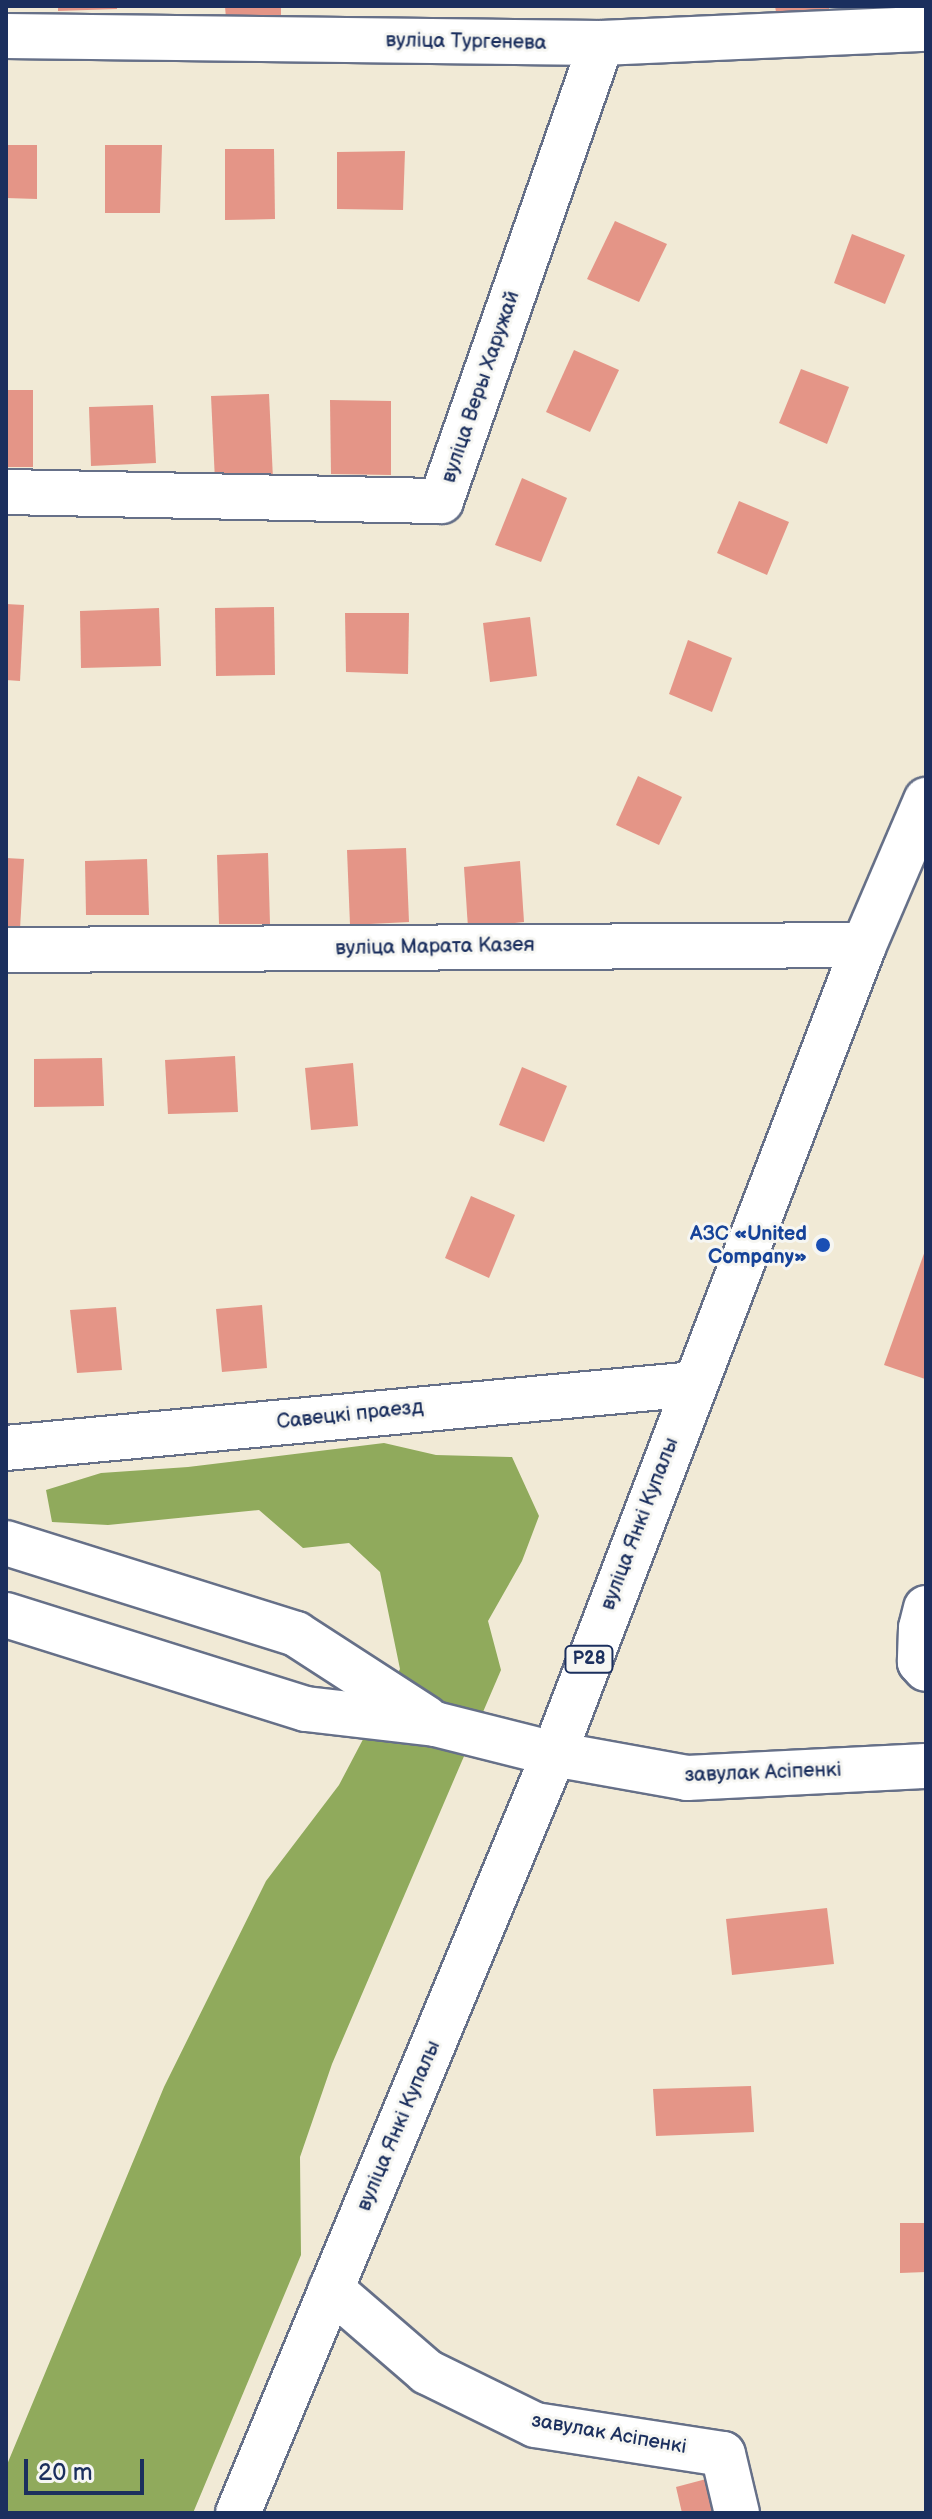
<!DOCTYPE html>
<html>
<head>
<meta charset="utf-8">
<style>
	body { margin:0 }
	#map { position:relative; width:932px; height:2519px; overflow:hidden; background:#f1ead6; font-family:"Balsamiq Sans",sans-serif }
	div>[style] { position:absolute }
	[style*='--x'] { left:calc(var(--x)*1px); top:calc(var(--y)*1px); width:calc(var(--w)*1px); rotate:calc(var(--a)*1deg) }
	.forest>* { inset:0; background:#90aa5c }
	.building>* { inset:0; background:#e49587 }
	.roads { filter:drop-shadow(2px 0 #667088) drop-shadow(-2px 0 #667088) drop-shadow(0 2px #667088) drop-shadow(0 -2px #667088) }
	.minor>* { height:44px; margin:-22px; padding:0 22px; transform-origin:22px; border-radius:22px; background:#fff }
	.major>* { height:44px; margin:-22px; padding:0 22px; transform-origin:22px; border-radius:22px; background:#fff }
	.dots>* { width:22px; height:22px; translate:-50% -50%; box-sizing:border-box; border:4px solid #f6f6f2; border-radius:50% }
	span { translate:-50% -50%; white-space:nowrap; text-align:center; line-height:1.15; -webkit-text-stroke:6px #f6f6f2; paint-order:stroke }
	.shield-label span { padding:2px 6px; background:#f6f6f2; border:2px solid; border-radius:6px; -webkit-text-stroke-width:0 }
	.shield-label { font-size:18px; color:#1b2f5e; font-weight:700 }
	.street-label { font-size:20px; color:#1b2f5e }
	.transit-label { font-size:20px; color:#164399; font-weight:700 }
	.right { translate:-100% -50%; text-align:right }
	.frame { position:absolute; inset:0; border:8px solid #1b2f5e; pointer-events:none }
	.scale { position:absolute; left:24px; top:2459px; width:120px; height:36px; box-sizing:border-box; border:4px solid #1b2f5e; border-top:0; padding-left:10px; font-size:24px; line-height:28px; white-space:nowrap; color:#1b2f5e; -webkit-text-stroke:6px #f6f6f2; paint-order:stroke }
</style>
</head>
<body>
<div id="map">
	<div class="forest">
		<div style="clip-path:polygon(384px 1443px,436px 1455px,512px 1457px,539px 1516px,522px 1561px,488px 1621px,501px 1670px,332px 2064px,300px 2157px,301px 2255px,193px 2513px,6px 2513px,6px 2467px,164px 2087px,266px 1881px,339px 1785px,400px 1669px,380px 1572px,349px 1543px,303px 1548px,259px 1510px,108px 1525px,52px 1522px,46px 1490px,101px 1473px,188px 1467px)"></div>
	</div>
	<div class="building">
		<div style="clip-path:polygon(58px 6px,117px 6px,117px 9px,58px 11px)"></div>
		<div style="clip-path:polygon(225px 6px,281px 6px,281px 16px,226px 19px)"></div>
		<div style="clip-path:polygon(775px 6px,829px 6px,829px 12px,776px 12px)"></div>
		<div style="clip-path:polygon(6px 145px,37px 145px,37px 199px,6px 198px)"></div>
		<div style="clip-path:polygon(105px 145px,162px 145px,160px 213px,105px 213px)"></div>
		<div style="clip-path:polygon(225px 149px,274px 149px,275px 219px,225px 220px)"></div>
		<div style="clip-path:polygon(405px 151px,403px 210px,337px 209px,337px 152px)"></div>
		<div style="clip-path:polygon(615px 221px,667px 244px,639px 302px,587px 279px)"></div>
		<div style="clip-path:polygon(852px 234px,905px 255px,885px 304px,834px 283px)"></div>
		<div style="clip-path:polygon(574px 350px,619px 370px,590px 432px,546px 412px)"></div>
		<div style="clip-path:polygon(801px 369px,849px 387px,827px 444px,779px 423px)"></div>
		<div style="clip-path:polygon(6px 390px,33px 390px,33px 467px,6px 467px)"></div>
		<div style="clip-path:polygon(269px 394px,273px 479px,215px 481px,211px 396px)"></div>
		<div style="clip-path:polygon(330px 400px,391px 401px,391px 475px,331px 474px)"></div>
		<div style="clip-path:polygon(153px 405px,156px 463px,91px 466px,89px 407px)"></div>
		<div style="clip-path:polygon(522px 478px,567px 498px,541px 562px,495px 545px)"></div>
		<div style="clip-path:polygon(739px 501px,789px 522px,767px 575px,717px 553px)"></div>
		<div style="clip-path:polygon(6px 604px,24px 605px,20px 681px,6px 680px)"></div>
		<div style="clip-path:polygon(274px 607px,275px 675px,216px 676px,215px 608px)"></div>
		<div style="clip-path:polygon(159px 608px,161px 666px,81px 668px,80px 611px)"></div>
		<div style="clip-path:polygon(345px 613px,409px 613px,408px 674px,346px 672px)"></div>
		<div style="clip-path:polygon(530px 617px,537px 676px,490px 682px,483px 623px)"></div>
		<div style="clip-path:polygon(688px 640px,732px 658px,712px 712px,669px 694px)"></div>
		<div style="clip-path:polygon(638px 776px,682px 797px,659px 845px,616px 825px)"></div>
		<div style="clip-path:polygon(406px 848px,409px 922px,350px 925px,347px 850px)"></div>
		<div style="clip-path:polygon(268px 853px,270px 924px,219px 924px,217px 855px)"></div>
		<div style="clip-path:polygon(6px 858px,24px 859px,20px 929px,6px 929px)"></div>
		<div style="clip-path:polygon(147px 859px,149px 915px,86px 915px,85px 861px)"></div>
		<div style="clip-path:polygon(520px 861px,524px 922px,468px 928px,464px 867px)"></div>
		<div style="clip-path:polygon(235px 1056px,238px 1112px,168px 1114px,165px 1060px)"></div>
		<div style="clip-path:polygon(102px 1058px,104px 1106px,34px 1107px,34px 1059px)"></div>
		<div style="clip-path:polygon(353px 1063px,358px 1126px,311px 1130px,305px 1068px)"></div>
		<div style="clip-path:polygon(522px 1067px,567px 1086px,544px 1142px,499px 1125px)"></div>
		<div style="clip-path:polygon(471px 1196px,515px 1215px,489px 1278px,445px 1258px)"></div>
		<div style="clip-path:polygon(926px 1248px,926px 1375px,925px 1379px,884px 1365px)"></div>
		<div style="clip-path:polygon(262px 1305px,267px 1368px,222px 1372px,216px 1309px)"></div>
		<div style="clip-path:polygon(116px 1307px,122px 1370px,77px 1373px,70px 1310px)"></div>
		<div style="clip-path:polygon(827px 1908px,834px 1964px,732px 1975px,726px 1919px)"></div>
		<div style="clip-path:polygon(751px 2086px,754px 2132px,656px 2136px,653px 2089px)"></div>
		<div style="clip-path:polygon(900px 2223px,926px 2223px,926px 2272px,900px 2273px)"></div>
		<div style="clip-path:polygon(710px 2478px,720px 2513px,682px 2513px,676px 2487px)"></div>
	</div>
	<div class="roads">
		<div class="minor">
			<div style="--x:6;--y:36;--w:595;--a:0.67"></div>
			<div style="--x:601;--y:43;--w:325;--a:-2.5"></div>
			<div style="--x:6;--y:492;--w:435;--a:1.2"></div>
			<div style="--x:441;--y:501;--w:485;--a:-70.7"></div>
			<div style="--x:6;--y:950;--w:858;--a:-0.33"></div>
			<div style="--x:6;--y:1448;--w:691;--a:-5.31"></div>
			<div style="--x:6;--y:1543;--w:304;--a:17.4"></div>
			<div style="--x:296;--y:1634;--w:155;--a:32.9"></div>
			<div style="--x:926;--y:1608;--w:21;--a:104"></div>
			<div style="--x:921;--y:1628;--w:34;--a:92"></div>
			<div style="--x:920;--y:1662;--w:9;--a:49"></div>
			<div style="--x:6;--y:1615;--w:314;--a:17.4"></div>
			<div style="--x:306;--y:1709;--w:130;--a:6.6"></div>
			<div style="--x:435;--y:1724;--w:123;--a:14.1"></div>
			<div style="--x:554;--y:1754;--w:135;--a:10.2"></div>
			<div style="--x:687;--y:1778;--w:239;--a:-2.9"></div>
			<div style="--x:331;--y:2289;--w:127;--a:40.8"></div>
			<div style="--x:427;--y:2372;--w:120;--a:26.1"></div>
			<div style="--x:535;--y:2425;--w:190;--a:8.8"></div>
			<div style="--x:723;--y:2454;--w:61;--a:76.7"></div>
		</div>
		<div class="major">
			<div style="--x:238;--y:2513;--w:822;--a:-67.4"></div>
			<div style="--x:554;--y:1754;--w:866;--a:-69.03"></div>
			<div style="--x:864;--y:945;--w:158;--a:-66.8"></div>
		</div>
	</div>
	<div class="dots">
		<div style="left:823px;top:1245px;background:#1a4fb4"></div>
	</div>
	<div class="shield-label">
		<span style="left:589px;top:1659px">Р28</span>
	</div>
	<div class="street-label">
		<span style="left:466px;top:42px;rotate:1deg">вуліца Тургенева</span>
		<span style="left:481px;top:387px;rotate:-71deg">вуліца Веры Харужай</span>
		<span style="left:435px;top:947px;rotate:-1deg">вуліца Марата Казея</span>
		<span style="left:350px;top:1415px;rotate:-6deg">Савецкі праезд</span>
		<span style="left:640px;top:1524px;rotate:-69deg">вуліца Янкі Купалы</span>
		<span style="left:763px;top:1773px;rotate:-2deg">завулак Асіпенкі</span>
		<span style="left:399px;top:2126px;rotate:-67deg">вуліца Янкі Купалы</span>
		<span style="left:609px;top:2434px;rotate:10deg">завулак Асіпенкі</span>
	</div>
	<div class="transit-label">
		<span class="right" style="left:807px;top:1246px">АЗС «United<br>Company»</span>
	</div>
	<div class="frame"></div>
	<div class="scale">20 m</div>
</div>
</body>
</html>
